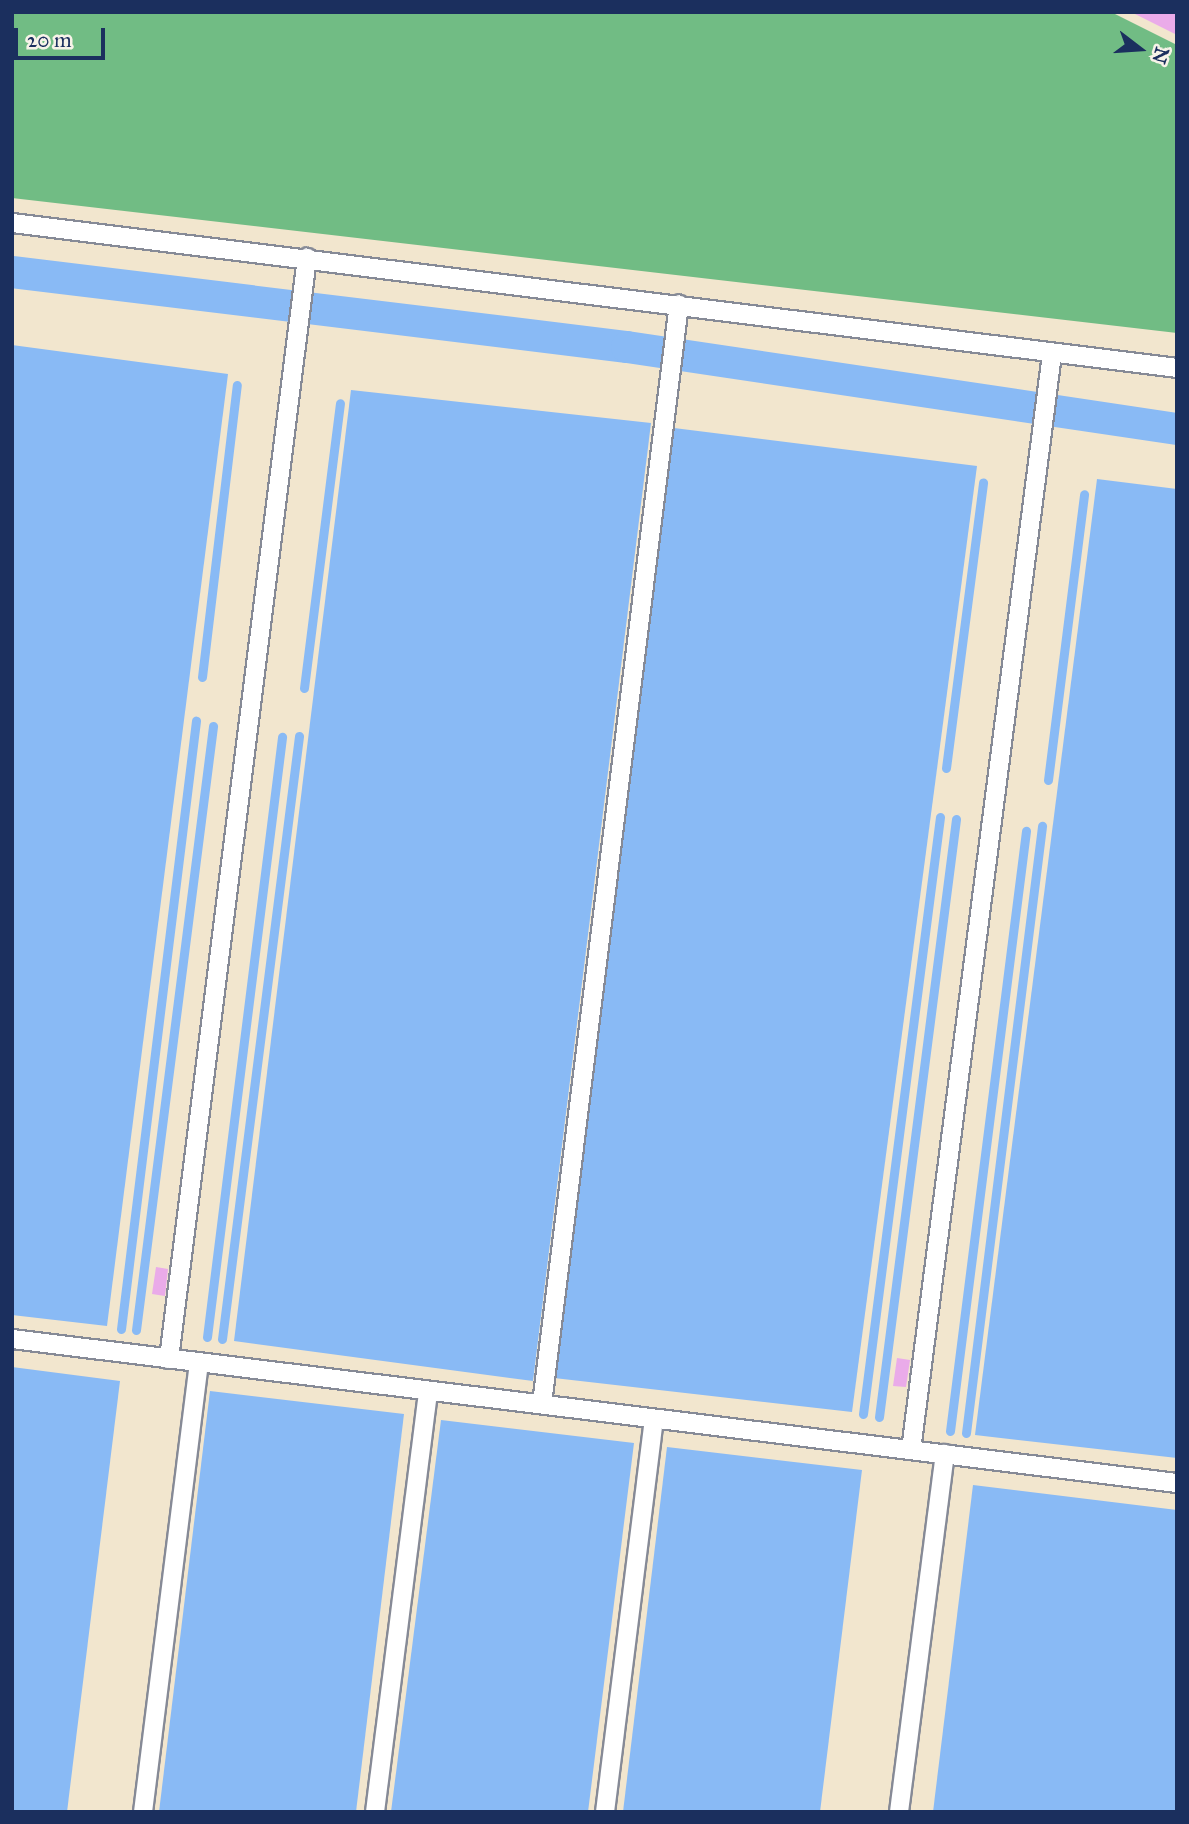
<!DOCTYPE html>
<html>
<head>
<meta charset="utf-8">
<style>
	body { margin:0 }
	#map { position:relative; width:1189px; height:1824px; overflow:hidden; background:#f2e6ce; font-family:"IM FELL Great Primer",serif }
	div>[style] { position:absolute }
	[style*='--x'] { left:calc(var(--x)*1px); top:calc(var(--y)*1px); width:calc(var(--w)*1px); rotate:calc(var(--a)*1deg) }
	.forest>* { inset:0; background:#71bc84 }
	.water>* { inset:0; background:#89baf5 }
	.stream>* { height:9px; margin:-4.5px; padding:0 4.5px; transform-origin:4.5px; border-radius:4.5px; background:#89baf5 }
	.canal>* { height:32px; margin:-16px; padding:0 16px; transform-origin:16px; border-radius:16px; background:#89baf5 }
	.building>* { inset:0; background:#eaabe9 }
	.roads { filter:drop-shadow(2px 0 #868a96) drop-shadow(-2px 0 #868a96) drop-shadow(0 2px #868a96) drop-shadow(0 -2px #868a96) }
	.service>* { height:18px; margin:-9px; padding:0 9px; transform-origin:9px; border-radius:9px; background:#fff }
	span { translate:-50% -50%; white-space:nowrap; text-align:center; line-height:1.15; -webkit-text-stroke:7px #f7f3e8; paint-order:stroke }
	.frame { position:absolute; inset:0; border:14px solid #1b2f5e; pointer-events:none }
	.north { position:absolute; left:1105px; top:14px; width:70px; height:70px; -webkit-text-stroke:5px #f7f3e8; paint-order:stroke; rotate:107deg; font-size:19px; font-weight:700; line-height:28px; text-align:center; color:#1b2f5e }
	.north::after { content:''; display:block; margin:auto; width:24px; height:32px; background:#1b2f5e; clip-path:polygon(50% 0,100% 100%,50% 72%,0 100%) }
	.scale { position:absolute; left:14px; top:28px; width:91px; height:32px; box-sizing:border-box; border:4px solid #1b2f5e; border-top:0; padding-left:9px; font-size:21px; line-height:24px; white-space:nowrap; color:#1b2f5e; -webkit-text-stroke:5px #f7f3e8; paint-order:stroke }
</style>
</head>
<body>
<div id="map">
	<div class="forest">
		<div style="clip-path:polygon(12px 12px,1111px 12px,1177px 45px,1177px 333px,12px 198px)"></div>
	</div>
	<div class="water">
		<div style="clip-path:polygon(12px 345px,228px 374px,107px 1326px,12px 1315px)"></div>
		<div style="clip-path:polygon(351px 390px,651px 423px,533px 1381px,234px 1341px)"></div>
		<div style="clip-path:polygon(674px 428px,977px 466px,852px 1412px,554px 1378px)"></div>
		<div style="clip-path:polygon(1097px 479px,1177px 489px,1177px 1458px,975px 1435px)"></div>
		<div style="clip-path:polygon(12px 1367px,120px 1381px,67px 1812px,12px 1812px)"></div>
		<div style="clip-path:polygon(210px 1391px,404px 1414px,356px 1812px,159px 1812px)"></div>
		<div style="clip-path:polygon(441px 1420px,634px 1443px,588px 1812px,391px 1812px)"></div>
		<div style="clip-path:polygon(667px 1447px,862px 1470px,820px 1812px,623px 1812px)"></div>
		<div style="clip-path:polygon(973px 1485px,1177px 1510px,1177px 1812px,933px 1812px)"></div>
	</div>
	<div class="stream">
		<div style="--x:202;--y:677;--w:294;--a:-83.2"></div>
		<div style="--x:304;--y:688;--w:287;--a:-82.8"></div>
		<div style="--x:946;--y:768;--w:288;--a:-82.6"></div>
		<div style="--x:1048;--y:780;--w:288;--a:-82.8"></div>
		<div style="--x:121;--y:1329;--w:613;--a:-82.97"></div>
		<div style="--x:136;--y:1330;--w:609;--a:-82.73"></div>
		<div style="--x:207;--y:1337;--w:605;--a:-82.87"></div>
		<div style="--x:222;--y:1339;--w:608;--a:-82.72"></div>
		<div style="--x:863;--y:1414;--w:602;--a:-82.65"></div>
		<div style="--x:879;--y:1417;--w:603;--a:-82.66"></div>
		<div style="--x:950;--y:1431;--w:605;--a:-82.78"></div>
		<div style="--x:966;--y:1433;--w:612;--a:-82.86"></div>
	</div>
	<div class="canal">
		<div style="--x:12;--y:272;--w:620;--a:6.95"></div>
		<div style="--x:627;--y:347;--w:556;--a:8.48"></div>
	</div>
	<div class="building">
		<div style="clip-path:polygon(1131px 12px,1177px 12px,1177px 35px)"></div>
		<div style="clip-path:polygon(156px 1267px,168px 1269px,165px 1296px,152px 1294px)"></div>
		<div style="clip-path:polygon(897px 1358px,910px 1360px,906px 1387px,893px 1386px)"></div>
	</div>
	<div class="roads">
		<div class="service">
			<div style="--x:12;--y:223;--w:1174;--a:7.09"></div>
			<div style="--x:12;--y:1339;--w:1174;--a:7.05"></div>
			<div style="--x:169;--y:1359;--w:1110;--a:-82.86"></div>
			<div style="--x:542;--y:1404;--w:1108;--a:-82.9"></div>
			<div style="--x:911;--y:1450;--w:1105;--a:-82.67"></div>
			<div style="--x:143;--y:1812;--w:453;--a:-82.9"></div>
			<div style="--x:375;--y:1812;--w:424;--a:-82.8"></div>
			<div style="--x:605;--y:1812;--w:396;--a:-82.9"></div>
			<div style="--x:899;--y:1812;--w:361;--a:-82.7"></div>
		</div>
	</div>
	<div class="frame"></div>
	<div class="north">N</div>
	<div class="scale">20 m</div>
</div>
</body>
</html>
